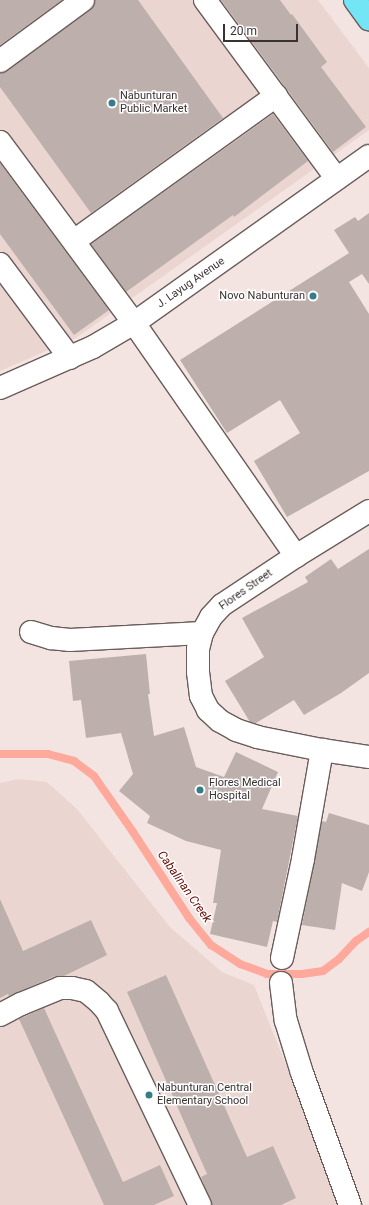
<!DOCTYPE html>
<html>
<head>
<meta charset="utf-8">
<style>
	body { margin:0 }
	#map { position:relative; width:369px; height:1205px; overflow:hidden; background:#f3e4e2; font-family:Roboto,sans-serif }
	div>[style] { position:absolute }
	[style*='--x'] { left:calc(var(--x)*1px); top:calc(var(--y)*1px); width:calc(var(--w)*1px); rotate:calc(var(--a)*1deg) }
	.built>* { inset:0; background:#ebd5d1 }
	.stream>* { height:8px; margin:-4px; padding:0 4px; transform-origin:4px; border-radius:4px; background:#fea99b }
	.building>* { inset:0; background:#bcafac }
	.roads { filter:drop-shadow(1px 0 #6a5d5b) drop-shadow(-1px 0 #6a5d5b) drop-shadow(0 1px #6a5d5b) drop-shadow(0 -1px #6a5d5b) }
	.minor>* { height:22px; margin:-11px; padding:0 11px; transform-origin:11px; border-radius:11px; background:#fff }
	.major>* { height:22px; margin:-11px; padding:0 11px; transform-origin:11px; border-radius:11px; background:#73e5f5 }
	.dots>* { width:11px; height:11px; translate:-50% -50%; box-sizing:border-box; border:2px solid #fff; border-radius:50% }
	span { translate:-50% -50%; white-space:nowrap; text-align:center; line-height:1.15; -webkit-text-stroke:3px #fff; paint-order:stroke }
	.poi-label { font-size:11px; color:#383231 }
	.left { translate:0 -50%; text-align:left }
	.right { translate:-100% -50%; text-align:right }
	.street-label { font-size:11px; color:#383231 }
	.water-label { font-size:12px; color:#660602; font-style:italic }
	.scale { position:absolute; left:223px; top:24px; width:75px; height:18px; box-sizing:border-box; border:2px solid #383231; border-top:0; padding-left:5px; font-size:12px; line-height:14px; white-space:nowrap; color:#383231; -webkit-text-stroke:3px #fff; paint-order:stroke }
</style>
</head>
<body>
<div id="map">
	<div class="built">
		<div style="clip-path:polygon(0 0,318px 0,369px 68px,369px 130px,76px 338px,0 371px)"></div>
		<div style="clip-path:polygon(18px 779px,47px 782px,77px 809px,170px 927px,222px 972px,254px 985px,342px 1205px,0 1205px,0 783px)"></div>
	</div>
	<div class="stream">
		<div style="--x:0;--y:754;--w:48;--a:0"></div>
		<div style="--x:48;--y:754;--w:27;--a:15"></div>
		<div style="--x:74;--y:761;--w:25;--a:37"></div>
		<div style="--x:94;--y:776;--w:68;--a:55.1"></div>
		<div style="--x:133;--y:832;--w:103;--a:56.9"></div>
		<div style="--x:189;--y:918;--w:35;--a:51"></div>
		<div style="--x:211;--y:945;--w:35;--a:33"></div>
		<div style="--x:240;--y:964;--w:29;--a:20"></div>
		<div style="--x:267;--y:974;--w:35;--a:0"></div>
		<div style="--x:302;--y:974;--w:21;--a:-8"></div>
		<div style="--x:323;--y:971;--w:20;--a:-37"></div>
		<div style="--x:339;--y:959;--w:25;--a:-47"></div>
		<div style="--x:356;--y:941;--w:16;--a:-35"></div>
	</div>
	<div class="building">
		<div style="clip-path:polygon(0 0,62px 0,0 45px)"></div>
		<div style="clip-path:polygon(95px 0,138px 0,223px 118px,91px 213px,0 87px,0 73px,7px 71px,90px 10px,94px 5px)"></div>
		<div style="clip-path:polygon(221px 0,280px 0,291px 15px,292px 14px,327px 62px,321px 67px,366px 127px,333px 152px)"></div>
		<div style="clip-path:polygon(273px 114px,308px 161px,234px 217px,233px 215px,126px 292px,91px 244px)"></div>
		<div style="clip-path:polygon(0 163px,109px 310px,74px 335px,0 234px)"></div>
		<div style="clip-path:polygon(369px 213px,369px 284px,362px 274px,349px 282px,369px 314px,369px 471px,287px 517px,254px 461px,300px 433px,280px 400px,227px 433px,180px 360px,349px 253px,334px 230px,355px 217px,358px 221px)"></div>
		<div style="clip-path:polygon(369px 549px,369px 673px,341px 693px,304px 715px,294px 700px,256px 723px,250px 722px,225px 681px,264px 657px,242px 618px,308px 582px,305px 577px,331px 559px,338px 569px)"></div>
		<div style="clip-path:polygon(146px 654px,150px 694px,148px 694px,154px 736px,184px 727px,196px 767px,224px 777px,236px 752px,278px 772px,262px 809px,298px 816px,277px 922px,273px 921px,267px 947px,210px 934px,217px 903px,213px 903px,221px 850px,186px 841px,147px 823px,150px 816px,119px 791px,133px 774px,121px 733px,86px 738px,81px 700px,73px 701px,69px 661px)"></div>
		<div style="clip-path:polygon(329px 813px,369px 825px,369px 872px,362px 891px,342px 883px,335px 930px,302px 925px,322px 821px,326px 822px)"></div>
		<div style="clip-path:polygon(0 899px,23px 951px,91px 920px,107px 955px,64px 976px,55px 976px,9px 996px,8px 994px,0 998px)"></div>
		<div style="clip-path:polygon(166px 975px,247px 1157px,273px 1146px,296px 1198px,281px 1205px,212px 1205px,201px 1177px,207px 1174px,127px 992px)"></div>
		<div style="clip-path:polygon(44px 1008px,123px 1182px,160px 1165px,174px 1196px,154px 1205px,104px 1205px,19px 1019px)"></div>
	</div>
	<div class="roads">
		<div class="minor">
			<div style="--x:205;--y:0;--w:222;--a:53.6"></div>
			<div style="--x:0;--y:61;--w:103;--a:-36.3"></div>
			<div style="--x:0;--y:142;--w:225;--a:53.5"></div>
			<div style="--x:134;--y:323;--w:284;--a:55.2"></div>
			<div style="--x:74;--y:241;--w:249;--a:-35.7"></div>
			<div style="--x:0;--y:264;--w:117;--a:53.3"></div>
			<div style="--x:0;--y:388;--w:102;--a:-23.8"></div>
			<div style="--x:93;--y:347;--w:48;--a:-30.3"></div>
			<div style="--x:134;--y:323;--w:288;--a:-35.4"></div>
			<div style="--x:369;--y:511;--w:86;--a:148.3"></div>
			<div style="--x:296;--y:556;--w:89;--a:146.5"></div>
			<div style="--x:222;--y:605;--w:16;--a:133"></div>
			<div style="--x:211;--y:617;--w:18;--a:119"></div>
			<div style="--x:202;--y:633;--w:16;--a:104"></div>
			<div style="--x:198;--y:649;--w:23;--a:90"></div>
			<div style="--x:198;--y:672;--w:24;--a:83"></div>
			<div style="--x:201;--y:696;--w:16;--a:63"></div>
			<div style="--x:208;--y:710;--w:16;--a:43"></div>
			<div style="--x:220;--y:721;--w:18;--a:29"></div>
			<div style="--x:236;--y:730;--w:22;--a:18"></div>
			<div style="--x:257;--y:737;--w:66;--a:11.3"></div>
			<div style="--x:322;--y:750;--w:48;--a:8.5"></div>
			<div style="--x:31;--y:632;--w:21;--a:17"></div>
			<div style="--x:51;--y:638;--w:19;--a:6"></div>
			<div style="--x:70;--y:640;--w:132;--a:-3"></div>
			<div style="--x:282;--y:958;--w:101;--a:-78"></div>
			<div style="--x:303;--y:859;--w:111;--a:-80.1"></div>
			<div style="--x:281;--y:983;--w:38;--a:83"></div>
			<div style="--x:286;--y:1021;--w:54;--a:72.9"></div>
			<div style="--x:302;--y:1073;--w:140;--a:70"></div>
			<div style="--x:0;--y:1015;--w:24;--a:-28"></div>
			<div style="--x:21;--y:1004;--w:42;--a:-22.3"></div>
			<div style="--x:60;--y:988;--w:12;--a:0"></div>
			<div style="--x:72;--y:988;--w:14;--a:12"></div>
			<div style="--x:86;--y:991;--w:17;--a:40"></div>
			<div style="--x:99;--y:1002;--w:12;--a:48"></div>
			<div style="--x:107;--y:1011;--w:215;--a:64.4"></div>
		</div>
		<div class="major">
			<div style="--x:355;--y:0;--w:24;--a:54"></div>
		</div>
	</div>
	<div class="dots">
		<div style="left:112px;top:103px;background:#377c89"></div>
		<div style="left:313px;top:296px;background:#377c89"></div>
		<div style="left:200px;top:790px;background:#377c89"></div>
		<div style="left:149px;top:1095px;background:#377c89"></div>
	</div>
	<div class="poi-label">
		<span class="left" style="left:120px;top:103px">Nabunturan<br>Public Market</span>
		<span class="right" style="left:305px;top:296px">Novo Nabunturan</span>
		<span class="left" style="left:209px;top:790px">Flores Medical<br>Hospital</span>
		<span class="left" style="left:157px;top:1095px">Nabunturan Central<br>Elementary School</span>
	</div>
	<div class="street-label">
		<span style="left:191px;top:283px;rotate:-35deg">J. Layug Avenue</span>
		<span style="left:246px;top:590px;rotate:-35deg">Flores Street</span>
	</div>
	<div class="water-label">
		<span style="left:184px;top:887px;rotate:55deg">Cabalinan Creek</span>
	</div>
	<div class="scale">20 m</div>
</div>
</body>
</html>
